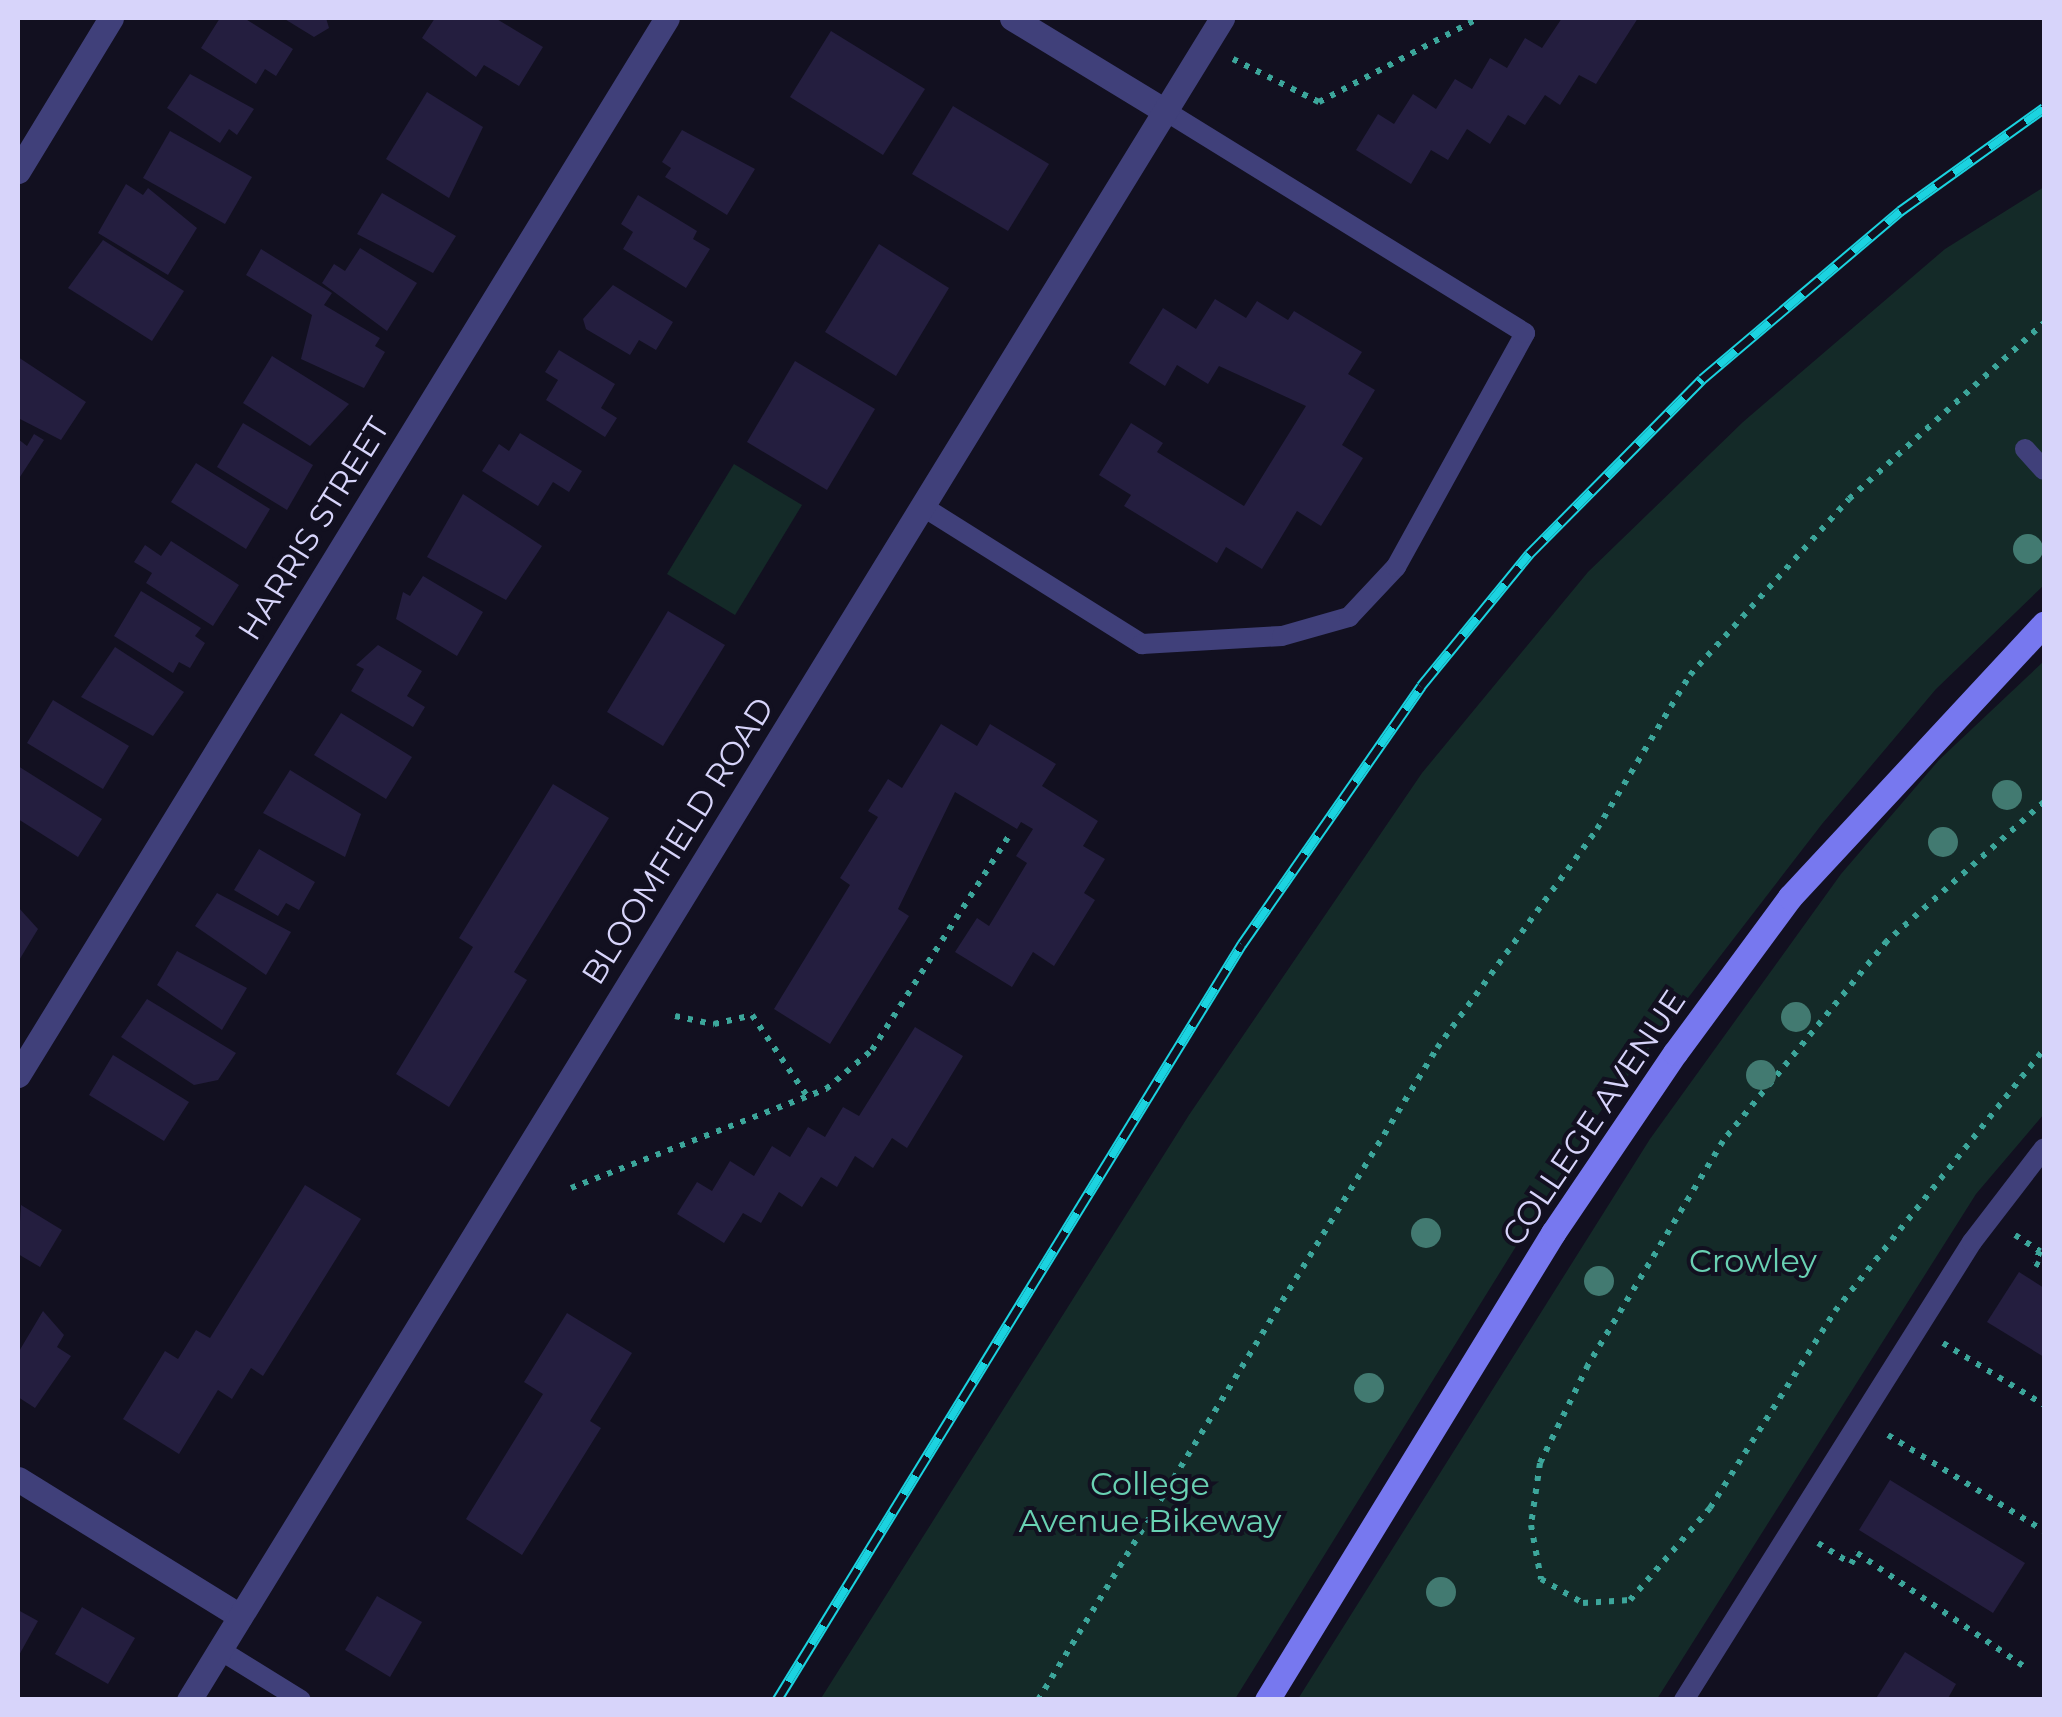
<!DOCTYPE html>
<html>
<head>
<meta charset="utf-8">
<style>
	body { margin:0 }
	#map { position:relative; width:2062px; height:1717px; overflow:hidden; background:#121020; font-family:Montserrat,sans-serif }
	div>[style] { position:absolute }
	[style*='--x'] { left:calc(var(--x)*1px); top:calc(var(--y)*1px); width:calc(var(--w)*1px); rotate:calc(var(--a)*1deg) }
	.green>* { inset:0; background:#142a28 }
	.building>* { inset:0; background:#241e3f }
	.path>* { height:6px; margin-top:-3px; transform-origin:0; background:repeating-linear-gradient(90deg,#3ca69b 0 5px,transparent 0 13px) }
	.lane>* { height:20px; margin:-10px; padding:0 10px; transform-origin:10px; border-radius:10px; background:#40407a }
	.street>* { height:25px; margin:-12.5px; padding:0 12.5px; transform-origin:12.5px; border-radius:12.5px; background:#40407a }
	.secondary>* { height:25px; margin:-12.5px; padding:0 12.5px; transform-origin:12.5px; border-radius:12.5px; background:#7778ef }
	.rail>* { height:11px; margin-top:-5.5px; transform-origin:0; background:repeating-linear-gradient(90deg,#121020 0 22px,#1bd3e0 0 44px); box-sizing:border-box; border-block:2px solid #1bd3e0 }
	.trees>* { width:30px; height:30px; margin:-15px; border-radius:50%; background:#427a71 }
	span { translate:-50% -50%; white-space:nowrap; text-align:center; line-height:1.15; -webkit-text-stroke:8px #121020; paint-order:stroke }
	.street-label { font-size:32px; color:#d7d4fa }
	.park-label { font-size:32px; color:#69d1b3 }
	.frame { position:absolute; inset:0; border:20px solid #d7d4fa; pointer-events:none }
</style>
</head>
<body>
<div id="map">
	<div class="green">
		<div style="clip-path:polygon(2044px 187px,2044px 585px,1936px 689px,1822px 824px,1597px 1116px,1235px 1699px,820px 1700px,1189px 1115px,1422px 773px,1588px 572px,1743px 422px,1945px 249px)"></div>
		<div style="clip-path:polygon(734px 464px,802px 505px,735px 615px,667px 574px)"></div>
		<div style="clip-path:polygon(2044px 661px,2044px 1114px,1976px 1194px,1657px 1699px,1298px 1699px,1650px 1139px,1841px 874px,1939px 760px)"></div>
	</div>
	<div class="building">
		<div style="clip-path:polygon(220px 18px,244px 18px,293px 49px,276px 76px,265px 69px,256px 84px,201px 48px)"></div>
		<div style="clip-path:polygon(283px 18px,326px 18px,329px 28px,314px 37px)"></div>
		<div style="clip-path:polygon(435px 18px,495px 18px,543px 47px,519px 86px,484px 65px,476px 77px,422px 38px)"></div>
		<div style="clip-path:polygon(1562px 18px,1638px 18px,1596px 84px,1579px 75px,1560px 105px,1545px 95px,1525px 125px,1508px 115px,1490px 144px,1467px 129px,1448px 160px,1431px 150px,1411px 184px,1356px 150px,1378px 114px,1394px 124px,1413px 94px,1436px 109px,1455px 79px,1472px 89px,1490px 58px,1507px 68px,1525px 38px,1542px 48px)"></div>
		<div style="clip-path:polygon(831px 31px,925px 89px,883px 155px,790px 97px)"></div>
		<div style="clip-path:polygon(190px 74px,254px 109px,237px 135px,229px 129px,220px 143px,167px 108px)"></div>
		<div style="clip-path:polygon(427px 92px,483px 127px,449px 198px,386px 159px)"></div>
		<div style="clip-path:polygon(953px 106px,1049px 164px,1008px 231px,912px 174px)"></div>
		<div style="clip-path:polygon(682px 130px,755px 169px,727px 215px,665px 177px,671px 168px,662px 162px)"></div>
		<div style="clip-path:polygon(170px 131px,252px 177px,225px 224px,143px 178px)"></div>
		<div style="clip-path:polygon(126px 184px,143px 195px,148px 188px,197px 228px,168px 275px,98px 233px)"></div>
		<div style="clip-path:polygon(382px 193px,456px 236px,433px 273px,357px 234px)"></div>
		<div style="clip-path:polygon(638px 195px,697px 231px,693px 239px,710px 249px,686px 288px,623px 249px,633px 232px,621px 224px)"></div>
		<div style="clip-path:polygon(103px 240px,184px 291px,152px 341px,68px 288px)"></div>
		<div style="clip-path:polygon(879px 244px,949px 288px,896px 376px,825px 332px)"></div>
		<div style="clip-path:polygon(360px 248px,417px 283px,387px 331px,322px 283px,334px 264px,345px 271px)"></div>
		<div style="clip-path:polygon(261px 249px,332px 293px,324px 305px,380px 338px,375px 346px,385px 352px,364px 388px,301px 359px,312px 315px,246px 275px)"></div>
		<div style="clip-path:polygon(613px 285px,673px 322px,656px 350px,639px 340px,630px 355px,586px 329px,583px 319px)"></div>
		<div style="clip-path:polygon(1215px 299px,1246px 318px,1257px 301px,1288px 320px,1294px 311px,1362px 352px,1348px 374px,1375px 390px,1342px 445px,1363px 458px,1321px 526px,1297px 511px,1262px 569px,1226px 547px,1217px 563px,1124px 506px,1131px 495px,1099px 475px,1131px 423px,1163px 443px,1157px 452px,1244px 506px,1306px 406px,1219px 366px,1208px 384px,1177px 365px,1165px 386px,1129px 363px,1163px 308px,1196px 329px)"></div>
		<div style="clip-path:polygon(559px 350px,615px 384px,601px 408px,617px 418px,605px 437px,546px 400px,558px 380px,545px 372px)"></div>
		<div style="clip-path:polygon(272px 356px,349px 404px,310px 446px,243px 403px)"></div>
		<div style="clip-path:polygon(18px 357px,86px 402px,61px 440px,18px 418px)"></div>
		<div style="clip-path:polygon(795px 361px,875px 409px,827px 490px,747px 442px)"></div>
		<div style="clip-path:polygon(243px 423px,313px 465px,287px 510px,217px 467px)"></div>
		<div style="clip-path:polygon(520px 433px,582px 471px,569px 492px,553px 482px,538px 506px,482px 471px,499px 444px,509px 451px)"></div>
		<div style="clip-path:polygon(34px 434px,44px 440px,18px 480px,18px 439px,27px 446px)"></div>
		<div style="clip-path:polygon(196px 463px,270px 509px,246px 549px,171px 502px)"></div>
		<div style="clip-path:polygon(463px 494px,542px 546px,506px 600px,427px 557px)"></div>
		<div style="clip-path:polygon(171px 541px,239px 585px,213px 626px,146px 583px,152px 573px,134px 562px,145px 545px,161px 556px)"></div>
		<div style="clip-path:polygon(423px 576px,483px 612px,457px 656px,396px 619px,403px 592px,410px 596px)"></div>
		<div style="clip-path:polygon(141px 591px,201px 628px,195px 636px,205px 643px,190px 668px,179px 662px,173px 673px,114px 636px)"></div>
		<div style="clip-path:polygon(668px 611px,725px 645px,663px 746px,607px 712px)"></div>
		<div style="clip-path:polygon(378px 645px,422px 671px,407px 696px,425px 707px,413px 727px,351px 691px,364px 669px,356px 665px)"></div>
		<div style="clip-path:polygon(115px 647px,184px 692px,153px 736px,81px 697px)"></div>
		<div style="clip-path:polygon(53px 700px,129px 746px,103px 789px,27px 743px)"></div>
		<div style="clip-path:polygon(341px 713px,412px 757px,386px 799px,314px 755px)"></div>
		<div style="clip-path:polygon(941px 724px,977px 746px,990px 724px,1056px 764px,1042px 786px,1098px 821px,1083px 846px,1105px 859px,1084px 893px,1095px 900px,1054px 966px,1033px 952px,1012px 987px,955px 952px,977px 918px,989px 926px,1027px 863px,1016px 856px,1033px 829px,1021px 822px,1017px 829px,955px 792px,898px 909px,909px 916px,830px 1044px,774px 1009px,850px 885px,840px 878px,878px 817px,868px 811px,888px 779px,902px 788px)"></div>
		<div style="clip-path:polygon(18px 766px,102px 819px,78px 857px,18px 819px)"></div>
		<div style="clip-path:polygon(290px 770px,361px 814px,345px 857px,263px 813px)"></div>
		<div style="clip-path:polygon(553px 784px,609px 818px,514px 972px,527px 980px,449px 1107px,396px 1074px,473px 947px,459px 938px)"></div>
		<div style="clip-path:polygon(259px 849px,315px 882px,299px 910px,286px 903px,278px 916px,234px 890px)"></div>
		<div style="clip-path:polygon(217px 893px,291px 932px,266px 975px,195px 926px)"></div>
		<div style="clip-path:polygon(18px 907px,38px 929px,18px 962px)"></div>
		<div style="clip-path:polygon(177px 951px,247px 988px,222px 1030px,157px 985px)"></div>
		<div style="clip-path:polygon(147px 999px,236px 1053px,218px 1080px,194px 1085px,121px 1037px)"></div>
		<div style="clip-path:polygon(915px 1027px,963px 1056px,907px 1148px,892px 1138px,873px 1168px,855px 1156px,837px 1187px,821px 1177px,802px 1207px,779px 1192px,761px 1223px,743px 1213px,724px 1243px,677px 1214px,697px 1182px,712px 1191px,730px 1161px,754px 1176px,772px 1146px,790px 1157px,808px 1127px,825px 1137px,843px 1107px,859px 1116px)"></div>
		<div style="clip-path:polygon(113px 1055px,189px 1102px,164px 1141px,89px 1095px)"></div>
		<div style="clip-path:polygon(305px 1185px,361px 1219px,263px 1376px,251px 1368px,232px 1399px,218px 1390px,179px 1454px,123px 1419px,165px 1351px,178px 1359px,196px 1330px,210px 1338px)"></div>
		<div style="clip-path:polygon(21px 1205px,62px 1230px,40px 1267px,18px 1254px)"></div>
		<div style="clip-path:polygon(2019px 1272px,2044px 1288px,2044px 1357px,1987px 1322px)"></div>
		<div style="clip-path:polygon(43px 1311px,64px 1335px,57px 1347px,71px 1356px,35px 1408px,18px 1397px,18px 1353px)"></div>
		<div style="clip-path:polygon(567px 1313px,632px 1353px,590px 1421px,601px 1428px,522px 1555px,466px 1519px,543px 1394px,524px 1382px)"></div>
		<div style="clip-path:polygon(1890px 1480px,2025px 1563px,1993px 1613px,1859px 1530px)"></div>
		<div style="clip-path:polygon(377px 1596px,422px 1622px,390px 1677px,345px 1650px)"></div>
		<div style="clip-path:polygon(82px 1607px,135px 1638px,108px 1684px,55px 1654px)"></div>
		<div style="clip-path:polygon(18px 1610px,38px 1621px,18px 1657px)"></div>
		<div style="clip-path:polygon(1905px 1652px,1956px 1684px,1947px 1700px,1875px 1700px)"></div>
	</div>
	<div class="path">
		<div style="--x:1233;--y:59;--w:96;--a:26.6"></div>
		<div style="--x:1319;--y:102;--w:181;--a:-27.7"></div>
		<div style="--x:2044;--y:802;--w:210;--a:138.5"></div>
		<div style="--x:1887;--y:941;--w:259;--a:129.4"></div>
		<div style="--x:1723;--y:1141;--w:262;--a:121.1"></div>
		<div style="--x:1588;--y:1365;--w:109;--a:116.1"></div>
		<div style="--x:1540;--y:1463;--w:63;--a:98.3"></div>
		<div style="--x:1531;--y:1525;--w:55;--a:79.5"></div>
		<div style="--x:1541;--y:1579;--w:48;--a:29.7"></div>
		<div style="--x:1583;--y:1603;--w:47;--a:-3.7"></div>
		<div style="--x:1630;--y:1600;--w:122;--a:-49"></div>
		<div style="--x:1710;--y:1508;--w:233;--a:-57.6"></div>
		<div style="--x:1835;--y:1311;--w:335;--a:-51.4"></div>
		<div style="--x:675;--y:1016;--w:40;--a:12"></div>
		<div style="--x:714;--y:1024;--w:39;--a:-13"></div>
		<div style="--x:752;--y:1015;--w:102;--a:55.8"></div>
		<div style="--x:571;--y:1188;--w:274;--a:-21.2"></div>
		<div style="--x:826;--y:1089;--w:60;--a:-40.3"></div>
		<div style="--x:872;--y:1050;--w:253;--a:-57.4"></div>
		<div style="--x:2015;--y:1235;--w:30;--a:33"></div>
		<div style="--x:2040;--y:1251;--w:13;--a:113"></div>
		<div style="--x:2035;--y:1263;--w:10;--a:29"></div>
		<div style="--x:1943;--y:1343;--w:119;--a:31.5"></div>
		<div style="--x:1888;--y:1435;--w:183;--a:31.6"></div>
		<div style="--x:1818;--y:1543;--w:39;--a:32"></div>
		<div style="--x:1851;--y:1564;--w:13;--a:-61"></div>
		<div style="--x:1857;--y:1553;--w:207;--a:34.2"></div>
		<div style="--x:1038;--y:1700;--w:764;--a:-58.53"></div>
		<div style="--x:1437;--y:1048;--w:271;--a:-53.8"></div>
		<div style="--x:1597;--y:829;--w:180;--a:-58.9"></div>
		<div style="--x:1690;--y:675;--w:237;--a:-47.9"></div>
		<div style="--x:1849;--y:499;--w:263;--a:-42.1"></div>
	</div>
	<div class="lane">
		<div style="--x:2025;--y:449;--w:28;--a:48"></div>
		<div style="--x:922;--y:506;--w:260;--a:32.1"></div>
		<div style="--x:1142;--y:644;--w:140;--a:-3.3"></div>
		<div style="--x:1282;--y:636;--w:70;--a:-15.8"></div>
		<div style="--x:1349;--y:617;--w:69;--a:-46.8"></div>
		<div style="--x:1396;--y:567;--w:267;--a:-61.1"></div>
		<div style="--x:1525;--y:333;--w:423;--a:-148.3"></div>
		<div style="--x:220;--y:1650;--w:95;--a:31.7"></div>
		<div style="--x:1684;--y:1700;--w:541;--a:-57.84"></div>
		<div style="--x:1972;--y:1242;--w:118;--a:-52.5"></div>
	</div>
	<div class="street">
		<div style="--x:1012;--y:18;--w:179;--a:31.3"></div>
		<div style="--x:18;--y:171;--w:179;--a:-58.7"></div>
		<div style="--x:18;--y:1075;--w:1240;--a:-58.45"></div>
		<div style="--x:18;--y:1479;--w:261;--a:31.7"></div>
		<div style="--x:189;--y:1700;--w:1974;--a:-58.44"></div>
	</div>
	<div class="secondary">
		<div style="--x:1267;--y:1700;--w:548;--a:-58.52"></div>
		<div style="--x:1553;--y:1233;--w:217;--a:-55.9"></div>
		<div style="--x:1675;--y:1053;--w:194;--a:-53.6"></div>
		<div style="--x:1790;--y:897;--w:373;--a:-47.1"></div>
	</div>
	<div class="rail">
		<div style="--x:777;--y:1700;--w:888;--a:-58.41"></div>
		<div style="--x:1242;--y:944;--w:314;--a:-55.2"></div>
		<div style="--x:1421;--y:686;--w:171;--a:-50.7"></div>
		<div style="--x:1529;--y:554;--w:246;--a:-45.3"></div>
		<div style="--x:1702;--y:379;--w:260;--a:-40.3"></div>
		<div style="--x:1900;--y:211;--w:177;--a:-35.6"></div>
	</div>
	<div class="trees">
		<div style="left:2028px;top:549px"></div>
		<div style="left:2007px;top:795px"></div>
		<div style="left:1943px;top:842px"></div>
		<div style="left:1796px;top:1017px"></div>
		<div style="left:1761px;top:1075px"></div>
		<div style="left:1426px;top:1233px"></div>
		<div style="left:1599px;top:1281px"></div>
		<div style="left:1369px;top:1388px"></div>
		<div style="left:1441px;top:1592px"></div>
	</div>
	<div class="street-label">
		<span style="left:314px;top:529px;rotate:-58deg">HARRIS STREET</span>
		<span style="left:678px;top:841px;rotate:-58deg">BLOOMFIELD ROAD</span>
		<span style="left:1594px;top:1118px;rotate:-56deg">COLLEGE AVENUE</span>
	</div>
	<div class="park-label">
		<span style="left:1753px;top:1261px">Crowley</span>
		<span style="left:1150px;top:1503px">College<br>Avenue Bikeway</span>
	</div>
	<div class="frame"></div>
</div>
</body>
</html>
